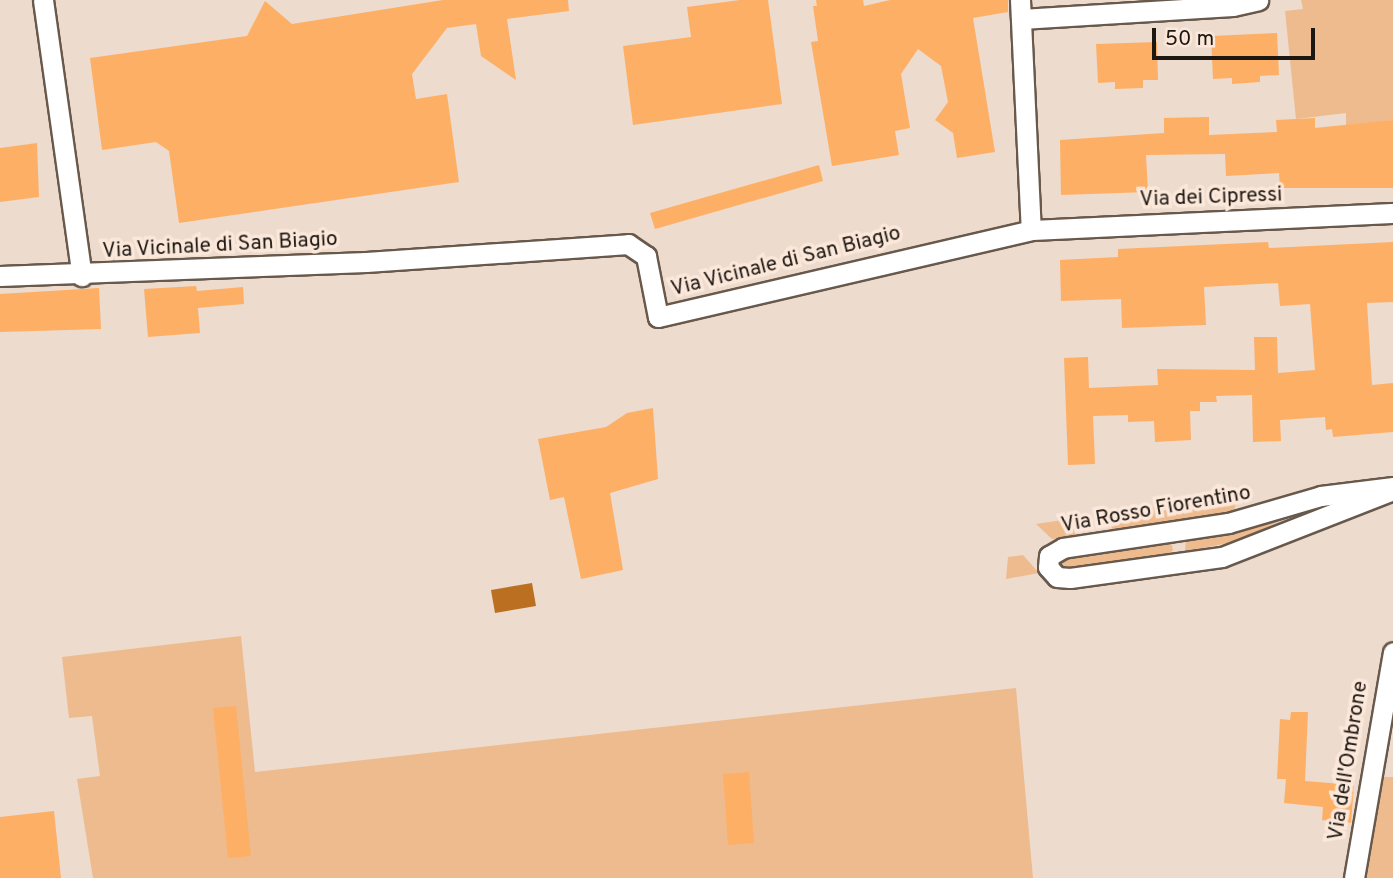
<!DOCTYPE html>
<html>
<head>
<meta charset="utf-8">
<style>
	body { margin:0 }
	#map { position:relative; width:1393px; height:878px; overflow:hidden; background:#eddbcd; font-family:Overpass,sans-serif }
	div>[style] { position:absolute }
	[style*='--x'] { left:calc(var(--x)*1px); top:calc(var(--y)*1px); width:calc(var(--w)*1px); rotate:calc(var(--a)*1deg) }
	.green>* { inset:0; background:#eebb8e }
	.water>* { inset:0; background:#bb7021 }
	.building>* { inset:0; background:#feaf66 }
	.roads { filter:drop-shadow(2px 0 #68594c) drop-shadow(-2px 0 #68594c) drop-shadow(0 2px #68594c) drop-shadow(0 -2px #68594c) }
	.street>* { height:19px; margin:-9.5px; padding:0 9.5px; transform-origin:9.5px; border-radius:9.5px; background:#fff }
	span { translate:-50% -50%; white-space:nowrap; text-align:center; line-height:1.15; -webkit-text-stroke:7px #fbe8da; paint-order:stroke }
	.street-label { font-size:21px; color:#1d1712 }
	.scale { position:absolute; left:1152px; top:28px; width:163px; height:32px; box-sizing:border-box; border:4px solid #1d1712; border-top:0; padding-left:9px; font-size:21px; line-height:24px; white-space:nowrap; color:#1d1712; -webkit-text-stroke:5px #fbe8da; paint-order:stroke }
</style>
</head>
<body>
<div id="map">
	<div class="green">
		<div style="clip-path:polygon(1301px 0,1393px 0,1393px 120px,1346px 127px,1346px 113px,1296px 119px,1285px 11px,1303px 9px)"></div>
		<div style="clip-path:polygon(1238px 495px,1234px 511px,1112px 530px,1110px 513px)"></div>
		<div style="clip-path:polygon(1308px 507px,1241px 540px,1185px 552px,1186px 539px)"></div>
		<div style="clip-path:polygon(1076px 518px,1075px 535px,1052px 539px,1036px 524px)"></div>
		<div style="clip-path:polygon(1170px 538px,1173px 550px,1167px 556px,1065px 570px,1058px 566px,1057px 555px)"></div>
		<div style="clip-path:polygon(1023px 555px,1039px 573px,1006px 579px,1008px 557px)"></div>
		<div style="clip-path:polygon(241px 636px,255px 772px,1016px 688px,1033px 878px,93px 878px,77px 779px,100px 776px,92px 716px,69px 718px,62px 657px)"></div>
		<div style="clip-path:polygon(1380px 777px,1393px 777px,1393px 878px,1363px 878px)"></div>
	</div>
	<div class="water">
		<div style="clip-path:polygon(532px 583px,536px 606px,495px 613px,491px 590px)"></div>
	</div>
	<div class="building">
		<div style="clip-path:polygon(443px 0,568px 0,569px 11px,507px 19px,516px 80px,481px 56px,476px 24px,447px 28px,412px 74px,416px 99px,447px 94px,459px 182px,179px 223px,169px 151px,156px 142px,102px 150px,90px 58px,247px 36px,265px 1px,292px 24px)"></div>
		<div style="clip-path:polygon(740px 0,768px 0,782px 104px,633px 125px,623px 46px,691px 37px,687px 7px)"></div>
		<div style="clip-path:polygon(816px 0,863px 0,864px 6px,890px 0,1008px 0,1008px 12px,973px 18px,995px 152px,957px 158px,953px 133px,935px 120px,948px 102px,941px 66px,918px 49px,901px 74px,910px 128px,895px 131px,899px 155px,832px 166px,811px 42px,818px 41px,813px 6px,817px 6px)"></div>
		<div style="clip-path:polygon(1277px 33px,1279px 75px,1260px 76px,1260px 82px,1232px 84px,1232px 78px,1213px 79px,1211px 36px)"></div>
		<div style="clip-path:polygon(1157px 42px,1158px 80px,1143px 80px,1143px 88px,1115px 89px,1115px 82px,1098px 83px,1096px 44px)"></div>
		<div style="clip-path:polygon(1209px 117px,1209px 135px,1277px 132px,1276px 120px,1315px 118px,1315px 128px,1393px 120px,1393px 188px,1280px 188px,1279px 173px,1226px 176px,1225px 154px,1146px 155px,1148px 192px,1061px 195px,1060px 140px,1164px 133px,1164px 118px)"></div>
		<div style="clip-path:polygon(37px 143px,39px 197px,0 202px,0 148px)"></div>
		<div style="clip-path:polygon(819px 165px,823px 181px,655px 229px,650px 213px)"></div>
		<div style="clip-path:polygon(1268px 242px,1269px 248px,1393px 242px,1393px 302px,1367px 303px,1372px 385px,1393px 383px,1393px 432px,1333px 437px,1332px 429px,1326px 430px,1325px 417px,1280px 420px,1281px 441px,1253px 442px,1252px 395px,1216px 396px,1217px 402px,1200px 402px,1200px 411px,1190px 411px,1191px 440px,1155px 442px,1154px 421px,1128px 422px,1128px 415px,1093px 416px,1095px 464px,1068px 465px,1064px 358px,1088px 357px,1089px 388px,1158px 385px,1157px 369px,1255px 370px,1254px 337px,1277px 337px,1278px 373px,1315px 370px,1310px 304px,1280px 306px,1278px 283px,1204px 287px,1206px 325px,1122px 328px,1121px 299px,1061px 301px,1060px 260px,1118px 257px,1118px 249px)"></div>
		<div style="clip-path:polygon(196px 286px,197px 291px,243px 287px,244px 304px,198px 308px,200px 333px,148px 337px,144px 289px)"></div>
		<div style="clip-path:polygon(99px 288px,101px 329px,0 332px,0 294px)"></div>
		<div style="clip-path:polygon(653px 408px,658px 479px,610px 493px,623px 570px,581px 579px,564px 497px,550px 500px,538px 439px,606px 427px,627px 413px)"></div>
		<div style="clip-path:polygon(236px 706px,251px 856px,228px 858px,213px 708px)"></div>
		<div style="clip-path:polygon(1291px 712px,1308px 712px,1305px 781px,1354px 785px,1351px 823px,1322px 820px,1323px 807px,1284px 803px,1286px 779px,1277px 779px,1280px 719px,1290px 720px)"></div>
		<div style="clip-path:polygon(749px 772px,754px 843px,728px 845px,723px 774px)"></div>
		<div style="clip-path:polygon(54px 811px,61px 878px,0 878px,0 817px)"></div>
	</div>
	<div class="roads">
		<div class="street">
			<div style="--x:43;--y:0;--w:279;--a:82"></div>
			<div style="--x:1020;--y:0;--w:230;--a:87.3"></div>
			<div style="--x:1021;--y:19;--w:212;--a:-3.5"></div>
			<div style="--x:1233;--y:6;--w:26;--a:-13"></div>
			<div style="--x:0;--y:276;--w:366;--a:-2.2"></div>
			<div style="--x:366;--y:262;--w:263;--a:-3.9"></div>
			<div style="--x:628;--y:244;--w:22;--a:34"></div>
			<div style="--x:646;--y:256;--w:62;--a:78.9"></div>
			<div style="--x:658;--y:317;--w:383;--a:-13.1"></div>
			<div style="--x:1031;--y:230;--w:362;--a:-2.7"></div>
			<div style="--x:1393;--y:487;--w:73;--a:172.9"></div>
			<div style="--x:1321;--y:496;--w:97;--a:163.8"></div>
			<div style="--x:1228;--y:523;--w:167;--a:171.4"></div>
			<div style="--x:1063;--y:548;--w:16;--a:150"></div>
			<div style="--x:1049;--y:556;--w:11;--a:95"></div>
			<div style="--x:1048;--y:567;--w:13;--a:48"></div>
			<div style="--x:1057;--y:577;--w:13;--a:4"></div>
			<div style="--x:1070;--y:578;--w:153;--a:-7.9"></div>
			<div style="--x:1222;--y:557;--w:184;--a:-21.4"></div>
			<div style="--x:1354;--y:878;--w:229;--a:-80.2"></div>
		</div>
	</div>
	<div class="street-label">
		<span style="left:1211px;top:198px;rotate:-2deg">Via dei Cipressi</span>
		<span style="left:220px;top:246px;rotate:-3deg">Via Vicinale di San Biagio</span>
		<span style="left:786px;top:262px;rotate:-14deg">Via Vicinale di San Biagio</span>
		<span style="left:1156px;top:510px;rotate:-10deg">Via Rosso Fiorentino</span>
		<span style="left:1349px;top:761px;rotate:-81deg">Via dell'Ombrone</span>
	</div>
	<div class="scale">50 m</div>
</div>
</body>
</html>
